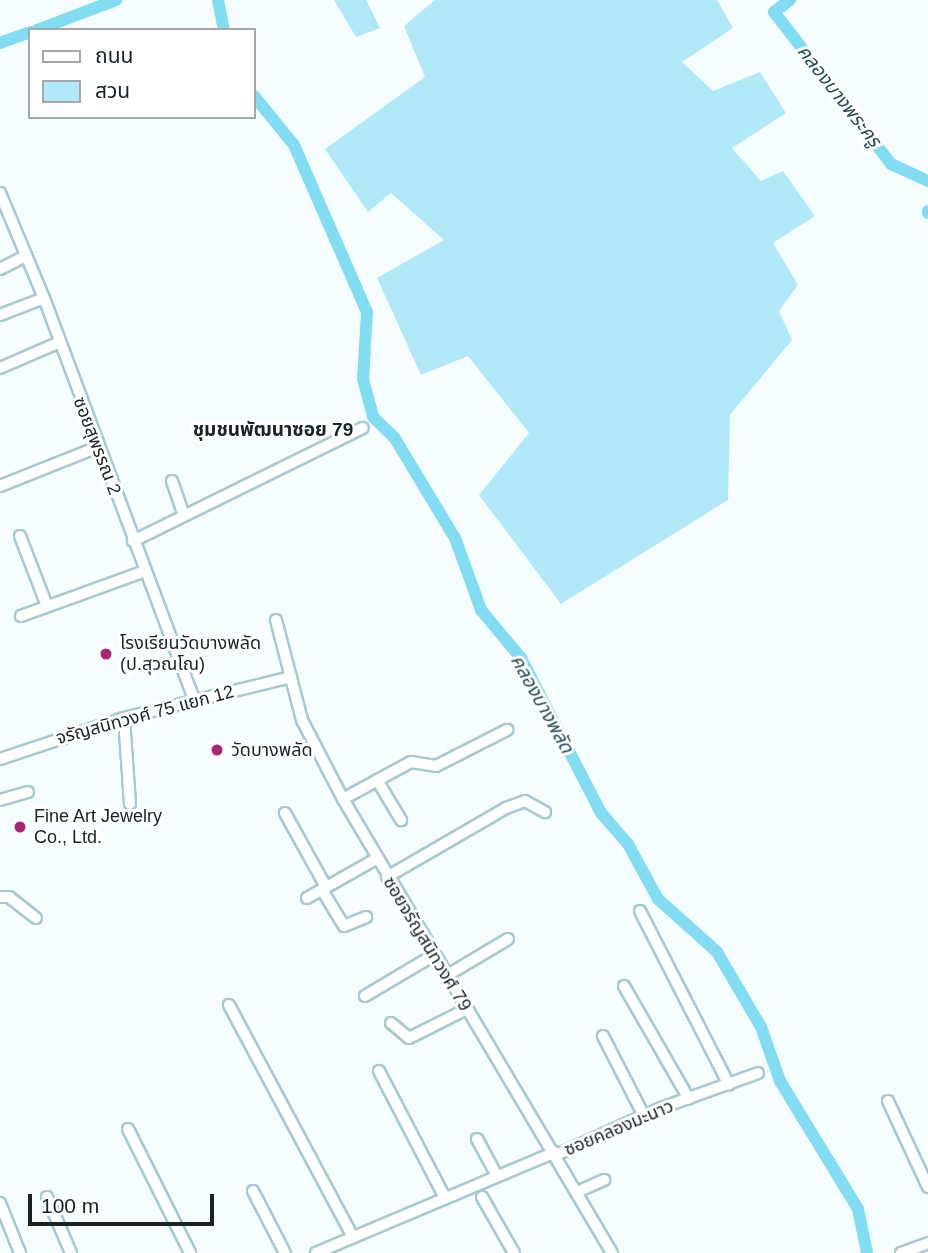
<!DOCTYPE html>
<html>
<head>
<meta charset="utf-8">
<style>
	body { margin:0 }
	#map { position:relative; width:928px; height:1253px; overflow:hidden; background:#f6fdff; font-family:Arial,"Noto Sans Thai",sans-serif }
	div>[style] { position:absolute }
	[style*='--x'] { left:calc(var(--x)*1px); top:calc(var(--y)*1px); width:calc(var(--w)*1px); rotate:calc(var(--a)*1deg) }
	.green>* { inset:0; background:#b1e9f8 }
	.canal>* { height:12px; margin:-6px; padding:0 6px; transform-origin:6px; border-radius:6px; background:#82dcf2 }
	.roads { filter:drop-shadow(2px 0 #a7c9d2) drop-shadow(-2px 0 #a7c9d2) drop-shadow(0 2px #a7c9d2) drop-shadow(0 -2px #a7c9d2) }
	.minor>* { height:10px; margin:-5px; padding:0 5px; transform-origin:5px; border-radius:5px; background:#fff }
	.dots>* { width:19px; height:19px; translate:-50% -50%; box-sizing:border-box; border:4px solid #fff; border-radius:50% }
	span { translate:-50% -50%; white-space:nowrap; text-align:center; line-height:1.15; -webkit-text-stroke:6px #fff; paint-order:stroke }
	.street-label { font-size:18px; color:#162327 }
	.poi-label { font-size:18px; color:#162327 }
	.left { translate:0 -50%; text-align:left }
	.water-label { font-size:19px; color:#224b54; font-style:italic }
	.neighbourhood-label { font-size:19px; color:#162327; font-weight:700 }
	.legend { position:absolute; left:28px; top:28px; width:228px; height:91px; box-sizing:border-box; background:#fff; border:2px solid #a2a7a9; margin:0; padding:9px 12px; list-style:none; font-size:21px; color:#162327 }
	.legend li { display:flex; align-items:center; gap:14px; height:35px }
	.legend b { width:35px; border:2px solid #a2a7a9 }
	.scale { position:absolute; left:28px; top:1194px; width:186px; height:32px; box-sizing:border-box; border:4px solid #162327; border-top:0; padding-left:9px; font-size:21px; line-height:24px; white-space:nowrap; color:#162327; -webkit-text-stroke:5px #fff; paint-order:stroke }
</style>
</head>
<body>
<div id="map">
	<div class="green">
		<div style="clip-path:polygon(334px 0,366px 0,380px 28px,356px 37px)"></div>
		<div style="clip-path:polygon(435px 0,717px 0,733px 28px,682px 62px,713px 91px,760px 72px,786px 113px,732px 148px,761px 181px,783px 171px,815px 216px,773px 243px,798px 285px,779px 311px,792px 340px,730px 415px,728px 500px,561px 604px,479px 495px,529px 433px,468px 356px,421px 375px,377px 278px,444px 240px,391px 193px,368px 212px,325px 149px,425px 77px,404px 26px)"></div>
	</div>
	<div class="canal">
		<div style="--x:218;--y:0;--w:31;--a:79"></div>
		<div style="--x:790;--y:0;--w:20;--a:143"></div>
		<div style="--x:774;--y:12;--w:192;--a:52.4"></div>
		<div style="--x:891;--y:164;--w:41;--a:24.7"></div>
		<div style="--x:37;--y:30;--w:85;--a:-20.8"></div>
		<div style="--x:0;--y:43;--w:32;--a:-20"></div>
		<div style="--x:254;--y:96;--w:63;--a:50.8"></div>
		<div style="--x:294;--y:145;--w:182;--a:66.4"></div>
		<div style="--x:367;--y:312;--w:67;--a:93.4"></div>
		<div style="--x:363;--y:379;--w:39;--a:75"></div>
		<div style="--x:373;--y:417;--w:29;--a:44"></div>
		<div style="--x:394;--y:437;--w:118;--a:58.9"></div>
		<div style="--x:455;--y:538;--w:77;--a:70.1"></div>
		<div style="--x:481;--y:610;--w:62;--a:50.2"></div>
		<div style="--x:521;--y:658;--w:174;--a:62.7"></div>
		<div style="--x:601;--y:813;--w:41;--a:48.9"></div>
		<div style="--x:628;--y:844;--w:63;--a:61.4"></div>
		<div style="--x:658;--y:899;--w:79;--a:41.9"></div>
		<div style="--x:717;--y:952;--w:87;--a:59.6"></div>
		<div style="--x:761;--y:1027;--w:57;--a:70.6"></div>
		<div style="--x:780;--y:1081;--w:150;--a:58.6"></div>
		<div style="--x:858;--y:1209;--w:45;--a:78.4"></div>
		<div style="--x:928;--y:211;--w:2;--a:90"></div>
	</div>
	<div class="roads">
		<div class="minor">
			<div style="--x:0;--y:193;--w:114;--a:67.3"></div>
			<div style="--x:44;--y:298;--w:428;--a:69.5"></div>
			<div style="--x:0;--y:269;--w:28;--a:-27"></div>
			<div style="--x:0;--y:315;--w:47;--a:-21.1"></div>
			<div style="--x:0;--y:368;--w:65;--a:-23.4"></div>
			<div style="--x:172;--y:481;--w:36;--a:71"></div>
			<div style="--x:0;--y:486;--w:105;--a:-21.7"></div>
			<div style="--x:20;--y:536;--w:75;--a:68.9"></div>
			<div style="--x:133;--y:541;--w:256;--a:-26.2"></div>
			<div style="--x:21;--y:616;--w:132;--a:-19.9"></div>
			<div style="--x:276;--y:620;--w:103;--a:75.4"></div>
			<div style="--x:302;--y:720;--w:89;--a:62.6"></div>
			<div style="--x:343;--y:799;--w:528;--a:59.35"></div>
			<div style="--x:124;--y:718;--w:86;--a:86"></div>
			<div style="--x:0;--y:759;--w:131;--a:-18.3"></div>
			<div style="--x:124;--y:718;--w:172;--a:-13.8"></div>
			<div style="--x:377;--y:780;--w:47;--a:59"></div>
			<div style="--x:343;--y:799;--w:77;--a:-28.6"></div>
			<div style="--x:411;--y:762;--w:25;--a:9"></div>
			<div style="--x:436;--y:766;--w:80;--a:-26.9"></div>
			<div style="--x:0;--y:800;--w:29;--a:-16"></div>
			<div style="--x:285;--y:813;--w:85;--a:61"></div>
			<div style="--x:387;--y:877;--w:138;--a:-30.1"></div>
			<div style="--x:506;--y:808;--w:20;--a:-20"></div>
			<div style="--x:525;--y:801;--w:23;--a:29"></div>
			<div style="--x:322;--y:890;--w:42;--a:58.6"></div>
			<div style="--x:344;--y:926;--w:24;--a:-22"></div>
			<div style="--x:0;--y:897;--w:9;--a:0"></div>
			<div style="--x:9;--y:897;--w:34;--a:38"></div>
			<div style="--x:307;--y:898;--w:79;--a:-29.5"></div>
			<div style="--x:640;--y:911;--w:195;--a:62.9"></div>
			<div style="--x:446;--y:976;--w:72;--a:-30.8"></div>
			<div style="--x:624;--y:986;--w:130;--a:60.1"></div>
			<div style="--x:365;--y:996;--w:80;--a:-30.7"></div>
			<div style="--x:229;--y:1005;--w:263;--a:61.9"></div>
			<div style="--x:391;--y:1023;--w:23;--a:40"></div>
			<div style="--x:409;--y:1038;--w:65;--a:-26.6"></div>
			<div style="--x:603;--y:1036;--w:90;--a:62.9"></div>
			<div style="--x:379;--y:1071;--w:143;--a:62.5"></div>
			<div style="--x:888;--y:1101;--w:95;--a:65.1"></div>
			<div style="--x:128;--y:1129;--w:139;--a:63.4"></div>
			<div style="--x:477;--y:1139;--w:42;--a:61.6"></div>
			<div style="--x:556;--y:1155;--w:115;--a:-24.1"></div>
			<div style="--x:661;--y:1108;--w:103;--a:-19.8"></div>
			<div style="--x:253;--y:1191;--w:70;--a:62.7"></div>
			<div style="--x:577;--y:1192;--w:30;--a:-24"></div>
			<div style="--x:47;--y:1197;--w:61;--a:66.8"></div>
			<div style="--x:482;--y:1197;--w:64;--a:60.3"></div>
			<div style="--x:0;--y:1203;--w:54;--a:68.2"></div>
			<div style="--x:316;--y:1253;--w:259;--a:-22.9"></div>
			<div style="--x:901;--y:1253;--w:29;--a:-20"></div>
		</div>
	</div>
	<div class="dots">
		<div style="left:106px;top:654px;background:#a82673"></div>
		<div style="left:217px;top:750px;background:#a82673"></div>
		<div style="left:20px;top:827px;background:#a82673"></div>
	</div>
	<div class="street-label">
		<span style="left:97px;top:446px;rotate:69deg">ซอยสุพรรณ 2</span>
		<span style="left:145px;top:715px;rotate:-15deg">จรัญสนิทวงศ์ 75 แยก 12</span>
		<span style="left:427px;top:944px;rotate:59deg">ซอยจรัญสนิทวงศ์ 79</span>
		<span style="left:619px;top:1128px;rotate:-23deg">ซอยคลองมะนาว</span>
	</div>
	<div class="poi-label">
		<span class="left" style="left:120px;top:654px">โรงเรียนวัดบางพลัด<br>(ป.สุวณโณ)</span>
		<span class="left" style="left:231px;top:750px">วัดบางพลัด</span>
		<span class="left" style="left:34px;top:827px">Fine Art Jewelry<br>Co., Ltd.</span>
	</div>
	<div class="water-label">
		<span style="left:839px;top:96px;rotate:52deg">คลองบางพระครู</span>
		<span style="left:542px;top:704px;rotate:61deg">คลองบางพลัด</span>
	</div>
	<div class="neighbourhood-label">
		<span style="left:273px;top:430px">ชุมชนพัฒนาซอย 79</span>
	</div>
	<ul class="legend">
	<li><b style="height:9px;background:#fff"></b>ถนน</li>
	<li><b style="height:19px;background:#b1e9f8"></b>สวน</li>
	</ul>
	<div class="scale">100 m</div>
</div>
</body>
</html>
